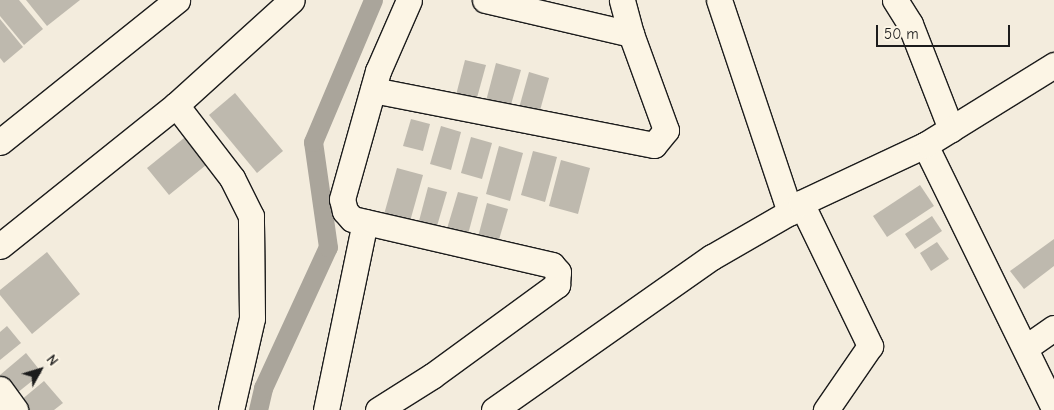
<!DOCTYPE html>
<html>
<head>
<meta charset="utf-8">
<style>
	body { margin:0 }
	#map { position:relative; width:1054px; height:410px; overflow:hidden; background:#f3ecdd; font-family:"Comic Neue",sans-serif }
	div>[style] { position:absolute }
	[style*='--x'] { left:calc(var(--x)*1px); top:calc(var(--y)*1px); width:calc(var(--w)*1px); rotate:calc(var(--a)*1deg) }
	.canal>* { height:19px; margin:-9.5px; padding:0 9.5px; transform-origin:9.5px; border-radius:9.5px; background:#aaa59b }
	.building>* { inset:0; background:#beb9ae }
	.roads { filter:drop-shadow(1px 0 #1c1c1c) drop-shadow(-1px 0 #1c1c1c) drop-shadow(0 1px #1c1c1c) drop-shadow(0 -1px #1c1c1c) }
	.minor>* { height:25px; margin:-12.5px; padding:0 12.5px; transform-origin:12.5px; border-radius:12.5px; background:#fcf5e5 }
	span { translate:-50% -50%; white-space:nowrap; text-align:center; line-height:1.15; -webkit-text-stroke:4px #fcf5e5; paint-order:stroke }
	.north { position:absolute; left:15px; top:345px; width:50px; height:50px; -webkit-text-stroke:4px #fcf5e5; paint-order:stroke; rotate:51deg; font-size:14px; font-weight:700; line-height:20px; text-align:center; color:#1c1c1c }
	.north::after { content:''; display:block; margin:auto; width:18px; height:22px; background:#1c1c1c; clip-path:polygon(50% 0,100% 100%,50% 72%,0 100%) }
	.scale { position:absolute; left:876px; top:25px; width:134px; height:22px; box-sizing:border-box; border:2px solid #1c1c1c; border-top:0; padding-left:6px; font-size:15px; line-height:18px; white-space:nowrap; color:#1c1c1c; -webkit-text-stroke:4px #fcf5e5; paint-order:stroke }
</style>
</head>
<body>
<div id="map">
	<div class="canal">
		<div style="--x:258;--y:410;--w:23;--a:-77"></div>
		<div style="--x:263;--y:388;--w:155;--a:-65.3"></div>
		<div style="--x:328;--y:247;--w:106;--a:-98.1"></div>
		<div style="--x:313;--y:142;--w:154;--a:-67.1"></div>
	</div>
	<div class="building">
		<div style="clip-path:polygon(0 0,19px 0,43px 29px,24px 45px,0 16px)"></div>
		<div style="clip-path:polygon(26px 0,80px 0,47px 26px)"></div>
		<div style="clip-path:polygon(0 19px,23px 47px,4px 63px,0 58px)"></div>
		<div style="clip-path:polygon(465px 60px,486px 65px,475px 105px,455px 99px)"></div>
		<div style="clip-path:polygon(496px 63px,521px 70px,510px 108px,486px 101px)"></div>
		<div style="clip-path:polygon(529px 72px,549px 78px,539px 114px,519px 108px)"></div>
		<div style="clip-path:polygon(235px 93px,283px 151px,257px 173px,209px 115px)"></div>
		<div style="clip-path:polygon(411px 119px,430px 124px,423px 151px,403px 146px)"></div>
		<div style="clip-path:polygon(441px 126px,461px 132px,451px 170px,430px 164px)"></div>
		<div style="clip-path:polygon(189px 134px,211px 161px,169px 195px,147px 168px)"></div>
		<div style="clip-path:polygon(471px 137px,492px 143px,482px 179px,461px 173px)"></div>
		<div style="clip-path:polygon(499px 146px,523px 153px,510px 201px,486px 194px)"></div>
		<div style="clip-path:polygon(533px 151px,557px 157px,545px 202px,521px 195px)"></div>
		<div style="clip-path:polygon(561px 160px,590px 168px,578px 214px,549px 206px)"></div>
		<div style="clip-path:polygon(397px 168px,423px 175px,409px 225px,383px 218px)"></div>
		<div style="clip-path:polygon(920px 185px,934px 206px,887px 237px,873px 216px)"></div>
		<div style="clip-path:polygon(428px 187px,447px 192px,437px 226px,419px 221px)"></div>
		<div style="clip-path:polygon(458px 192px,478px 197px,467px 238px,446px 232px)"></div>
		<div style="clip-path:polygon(487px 203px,508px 209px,498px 243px,478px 237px)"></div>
		<div style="clip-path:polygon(932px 216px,942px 231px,915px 249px,905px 234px)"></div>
		<div style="clip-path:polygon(1054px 239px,1054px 266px,1024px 289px,1010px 271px)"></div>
		<div style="clip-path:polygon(937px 242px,949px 259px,931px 271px,920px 253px)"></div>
		<div style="clip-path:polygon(47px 252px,80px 294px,32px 334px,0 295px,0 290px)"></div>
		<div style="clip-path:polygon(7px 326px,21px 343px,0 360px,0 332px)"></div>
		<div style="clip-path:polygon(26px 353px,42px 373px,12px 397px,0 382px,0 375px)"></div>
		<div style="clip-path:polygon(44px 381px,63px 403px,54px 410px,28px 410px,20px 401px)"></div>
	</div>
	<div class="roads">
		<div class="minor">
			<div style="--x:485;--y:0;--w:150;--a:13.1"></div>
			<div style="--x:719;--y:0;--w:224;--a:71.5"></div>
			<div style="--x:895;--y:0;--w:28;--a:58"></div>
			<div style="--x:910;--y:24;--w:113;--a:68.7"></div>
			<div style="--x:373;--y:90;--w:286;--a:11.1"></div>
			<div style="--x:654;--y:145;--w:19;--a:-51"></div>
			<div style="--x:666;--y:130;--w:102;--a:-110"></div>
			<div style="--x:631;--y:34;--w:35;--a:-105"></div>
			<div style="--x:0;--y:142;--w:227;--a:-38.7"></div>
			<div style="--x:925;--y:145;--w:293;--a:63.9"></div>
			<div style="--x:801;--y:203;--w:159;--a:64.2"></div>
			<div style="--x:870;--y:346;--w:78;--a:124.5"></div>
			<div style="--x:0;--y:246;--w:226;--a:-38.7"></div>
			<div style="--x:1025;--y:348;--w:35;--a:-35"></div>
			<div style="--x:0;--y:389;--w:26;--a:54"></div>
			<div style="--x:231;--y:410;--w:94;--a:-77.1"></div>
			<div style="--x:252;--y:318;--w:102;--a:-90.6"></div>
			<div style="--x:251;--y:216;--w:42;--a:-116.6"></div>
			<div style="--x:232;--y:178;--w:92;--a:-127.5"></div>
			<div style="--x:176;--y:105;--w:156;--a:-42.2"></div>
			<div style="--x:326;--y:410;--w:192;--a:-78.3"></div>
			<div style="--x:378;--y:410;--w:64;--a:-32.2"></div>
			<div style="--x:432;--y:376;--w:155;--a:-36.1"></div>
			<div style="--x:557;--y:285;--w:13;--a:-86"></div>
			<div style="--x:558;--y:272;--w:9;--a:-131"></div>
			<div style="--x:552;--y:265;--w:205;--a:-167"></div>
			<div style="--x:352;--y:219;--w:11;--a:-131"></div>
			<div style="--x:345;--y:211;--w:12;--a:-104"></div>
			<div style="--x:342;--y:199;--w:133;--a:-74.3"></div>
			<div style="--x:378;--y:71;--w:77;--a:-66.4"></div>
			<div style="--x:494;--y:410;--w:266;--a:-35.1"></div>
			<div style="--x:712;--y:257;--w:90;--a:-30"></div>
			<div style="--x:790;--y:212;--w:14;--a:-39"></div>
			<div style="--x:801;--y:203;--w:137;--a:-25.1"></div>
			<div style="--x:925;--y:145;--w:152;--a:-31.8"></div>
		</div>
	</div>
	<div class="north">N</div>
	<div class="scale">50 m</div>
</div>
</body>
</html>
